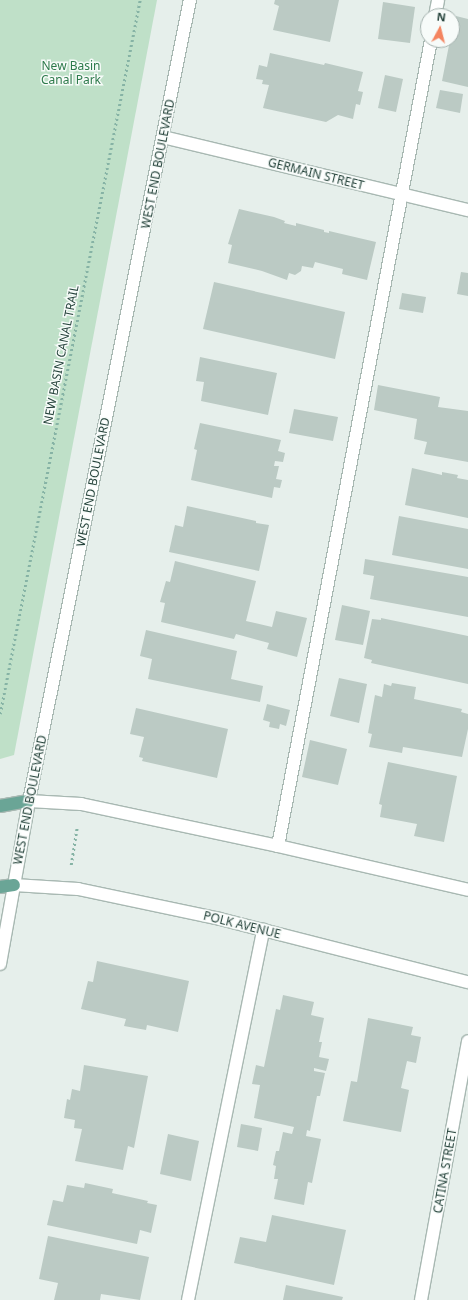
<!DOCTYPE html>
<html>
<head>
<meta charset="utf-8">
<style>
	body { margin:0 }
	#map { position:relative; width:468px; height:1300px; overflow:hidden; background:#e6efeb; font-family:"Noto Sans",sans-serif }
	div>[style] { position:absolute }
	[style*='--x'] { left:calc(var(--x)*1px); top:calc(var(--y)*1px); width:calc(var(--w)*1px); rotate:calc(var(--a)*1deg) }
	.green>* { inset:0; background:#bfe0c8 }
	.building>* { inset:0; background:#bbcac4 }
	.path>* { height:2.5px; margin-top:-1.25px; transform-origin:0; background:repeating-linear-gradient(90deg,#86b3a5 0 2px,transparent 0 5px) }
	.roads { filter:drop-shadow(1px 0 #a8b8b2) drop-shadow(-1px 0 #a8b8b2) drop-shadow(0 1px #a8b8b2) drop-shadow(0 -1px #a8b8b2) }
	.lane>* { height:12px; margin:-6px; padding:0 6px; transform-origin:6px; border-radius:6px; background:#fff }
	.street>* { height:12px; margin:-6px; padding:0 6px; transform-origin:6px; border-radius:6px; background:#fff }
	.secondary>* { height:12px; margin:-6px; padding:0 6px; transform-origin:6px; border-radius:6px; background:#fff }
	.primary>* { height:12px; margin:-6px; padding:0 6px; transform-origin:6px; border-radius:6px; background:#6aa596 }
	span { translate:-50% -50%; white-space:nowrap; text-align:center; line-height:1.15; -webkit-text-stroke:3px #f7fbf9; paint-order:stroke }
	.park-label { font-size:12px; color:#2d7a4b }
	.street-label { font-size:12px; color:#24423a }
	.north { position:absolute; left:420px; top:8px; width:40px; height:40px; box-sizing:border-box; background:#f7fbf9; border:1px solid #a3b1ad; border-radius:50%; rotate:7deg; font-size:11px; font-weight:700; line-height:16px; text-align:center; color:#24423a }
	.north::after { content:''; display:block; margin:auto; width:14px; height:18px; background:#f4845f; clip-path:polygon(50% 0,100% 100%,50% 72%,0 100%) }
</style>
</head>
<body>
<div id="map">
	<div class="green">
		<div style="clip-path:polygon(0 0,157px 0,14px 755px,0 759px)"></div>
	</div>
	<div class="building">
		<div style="clip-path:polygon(275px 0,339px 0,330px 42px,273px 30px,279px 6px,274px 4px)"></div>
		<div style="clip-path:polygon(383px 2px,415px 7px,410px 43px,378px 39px)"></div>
		<div style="clip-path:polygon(456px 16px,468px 19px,468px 87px,442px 81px,450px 40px,452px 40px)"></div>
		<div style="clip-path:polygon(270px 53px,324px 65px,325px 63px,363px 72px,358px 91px,363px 92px,360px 105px,356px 104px,353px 119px,338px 115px,326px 122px,263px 108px,269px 85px,262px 84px,263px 80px,256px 79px,259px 65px,267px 67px)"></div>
		<div style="clip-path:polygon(385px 75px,403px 79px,396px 112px,378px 108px)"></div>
		<div style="clip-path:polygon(440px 90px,463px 94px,460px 113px,436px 108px)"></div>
		<div style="clip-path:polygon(239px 209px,274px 217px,285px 221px,284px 223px,296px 226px,296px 223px,324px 230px,324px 232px,329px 233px,329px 231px,376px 242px,367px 280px,342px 274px,343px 269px,315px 262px,313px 268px,302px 266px,301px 271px,295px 275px,289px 273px,287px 280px,262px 271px,228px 263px,232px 245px,228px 244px)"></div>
		<div style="clip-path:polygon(461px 272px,468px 273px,468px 296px,457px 294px)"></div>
		<div style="clip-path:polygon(214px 282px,345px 312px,335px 359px,203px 329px)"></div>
		<div style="clip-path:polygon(402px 293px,426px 297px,423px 313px,399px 309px)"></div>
		<div style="clip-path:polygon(200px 357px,277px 373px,268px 415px,201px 401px,204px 382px,196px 381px)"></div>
		<div style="clip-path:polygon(378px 385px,440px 397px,438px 407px,468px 411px,468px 462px,424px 454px,427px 442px,414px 439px,417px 419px,374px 410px)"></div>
		<div style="clip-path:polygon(294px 409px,338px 417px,333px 441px,289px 433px)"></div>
		<div style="clip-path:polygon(200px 423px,281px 440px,278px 451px,285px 453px,283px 462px,275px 461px,274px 466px,279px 466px,276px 479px,282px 480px,280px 488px,274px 487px,272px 498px,191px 480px,197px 450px,194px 449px)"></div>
		<div style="clip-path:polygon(412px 468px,442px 475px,442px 472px,458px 475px,457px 478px,468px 480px,468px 518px,405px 505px)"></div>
		<div style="clip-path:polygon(187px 506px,256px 521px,256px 523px,269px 525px,259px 571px,169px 552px,175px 525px,183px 527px)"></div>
		<div style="clip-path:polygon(399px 516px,468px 529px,468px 569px,392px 555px)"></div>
		<div style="clip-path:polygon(365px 559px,468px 577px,468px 617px,370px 599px,374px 576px,363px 574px)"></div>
		<div style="clip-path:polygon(175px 561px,256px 581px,246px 621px,272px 627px,276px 611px,307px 618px,297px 657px,267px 649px,269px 643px,236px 634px,234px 639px,161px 622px,165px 603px,160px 602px,166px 581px,170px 582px)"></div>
		<div style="clip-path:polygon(342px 605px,370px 611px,363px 645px,335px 640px)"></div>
		<div style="clip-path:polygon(381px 618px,468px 636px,468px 684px,371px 663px,372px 660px,364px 658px,372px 619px,381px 620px)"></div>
		<div style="clip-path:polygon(146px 630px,237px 651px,231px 679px,263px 686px,260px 702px,148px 679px,152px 659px,140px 656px)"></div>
		<div style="clip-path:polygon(339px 678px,367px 684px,359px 723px,330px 716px)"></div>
		<div style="clip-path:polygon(392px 683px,416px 687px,414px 699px,462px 709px,461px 712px,468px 714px,468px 729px,462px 757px,403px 747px,402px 753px,369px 747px,372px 734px,368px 733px,375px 695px,382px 697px,384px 684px,391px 686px)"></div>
		<div style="clip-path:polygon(267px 704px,290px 710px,286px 726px,280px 724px,279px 729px,269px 727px,270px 722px,263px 720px)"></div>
		<div style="clip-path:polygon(136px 708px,228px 729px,217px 778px,142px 761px,143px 758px,139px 757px,144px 737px,130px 734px)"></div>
		<div style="clip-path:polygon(310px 740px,347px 749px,338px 785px,302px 777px)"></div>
		<div style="clip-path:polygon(388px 762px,457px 776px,444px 842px,414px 836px,417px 824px,380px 817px,382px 805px,379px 804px)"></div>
		<div style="clip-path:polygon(97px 961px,189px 981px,178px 1032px,147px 1025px,146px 1030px,124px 1026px,126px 1019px,81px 1009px,88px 981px,93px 982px)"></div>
		<div style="clip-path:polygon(283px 995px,314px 1002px,311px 1015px,324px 1018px,319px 1042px,322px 1042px,319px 1057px,329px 1059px,326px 1071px,314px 1068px,314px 1071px,325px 1073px,320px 1096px,317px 1096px,310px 1131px,307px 1130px,306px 1136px,321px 1139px,312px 1183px,308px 1182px,304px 1205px,274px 1199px,278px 1179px,274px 1179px,276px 1166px,273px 1165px,276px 1151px,279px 1151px,283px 1132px,292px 1134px,294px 1127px,254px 1118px,260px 1085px,252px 1084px,256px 1065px,264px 1067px,276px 1009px,280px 1010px)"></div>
		<div style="clip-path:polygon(368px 1018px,413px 1027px,411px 1035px,421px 1037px,416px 1063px,407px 1061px,401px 1088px,409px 1090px,401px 1132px,343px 1121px,351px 1081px,357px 1082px)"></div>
		<div style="clip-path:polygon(84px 1065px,148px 1076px,134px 1148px,128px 1146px,123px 1170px,75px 1161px,82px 1129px,74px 1128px,75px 1120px,64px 1118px,67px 1099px,70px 1100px,72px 1089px,80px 1091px)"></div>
		<div style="clip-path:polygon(241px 1124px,262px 1128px,258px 1151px,237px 1147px)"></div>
		<div style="clip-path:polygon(168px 1134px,199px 1141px,191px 1181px,160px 1174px)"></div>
		<div style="clip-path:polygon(85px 1183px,113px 1189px,112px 1193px,148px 1201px,147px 1203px,157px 1205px,151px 1233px,140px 1230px,137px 1244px,47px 1225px,53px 1200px,63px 1202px,67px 1185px,84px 1188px)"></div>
		<div style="clip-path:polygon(272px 1215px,346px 1230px,334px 1285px,234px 1263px,240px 1237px,266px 1242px)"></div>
		<div style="clip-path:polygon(48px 1236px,149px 1257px,140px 1300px,101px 1294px,100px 1300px,54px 1300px,58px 1283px,39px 1279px)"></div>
		<div style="clip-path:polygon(286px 1285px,343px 1297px,342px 1300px,283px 1300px)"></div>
	</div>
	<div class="path">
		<div style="--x:0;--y:714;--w:728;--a:-78.91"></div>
		<div style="--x:71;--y:865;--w:38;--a:-81"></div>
	</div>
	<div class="roads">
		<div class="lane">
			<div style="--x:435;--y:16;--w:16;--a:-79"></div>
			<div style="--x:278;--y:846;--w:820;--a:-79.25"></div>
			<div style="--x:188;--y:1300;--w:378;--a:-78.5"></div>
		</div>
		<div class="street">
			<div style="--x:163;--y:137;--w:314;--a:13.5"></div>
			<div style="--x:29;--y:801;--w:52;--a:3.3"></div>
			<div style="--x:81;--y:804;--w:201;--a:12"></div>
			<div style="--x:278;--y:846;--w:195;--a:13"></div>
			<div style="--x:14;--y:885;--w:64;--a:3.6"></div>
			<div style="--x:78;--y:889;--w:145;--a:11.9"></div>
			<div style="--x:220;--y:919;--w:256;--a:14.3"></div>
			<div style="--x:421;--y:1300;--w:263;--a:-79.7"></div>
		</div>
		<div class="secondary">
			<div style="--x:0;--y:964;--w:166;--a:-79.9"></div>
			<div style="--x:29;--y:801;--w:817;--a:-78.64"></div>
		</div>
		<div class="primary">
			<div style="--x:0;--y:806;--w:29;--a:-10"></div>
			<div style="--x:0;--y:887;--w:14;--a:-8"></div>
		</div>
	</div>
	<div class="park-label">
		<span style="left:71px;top:73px">New Basin<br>Canal Park</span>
	</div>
	<div class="street-label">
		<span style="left:158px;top:164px;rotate:-79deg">WEST END BOULEVARD</span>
		<span style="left:316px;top:174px;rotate:14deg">GERMAIN STREET</span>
		<span style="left:61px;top:355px;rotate:-79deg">NEW BASIN CANAL TRAIL</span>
		<span style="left:93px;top:482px;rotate:-79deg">WEST END BOULEVARD</span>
		<span style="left:30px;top:800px;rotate:-79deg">WEST END BOULEVARD</span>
		<span style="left:242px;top:925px;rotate:14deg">POLK AVENUE</span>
		<span style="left:445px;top:1171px;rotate:-80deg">CATINA STREET</span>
	</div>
	<div class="north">N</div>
</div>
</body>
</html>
